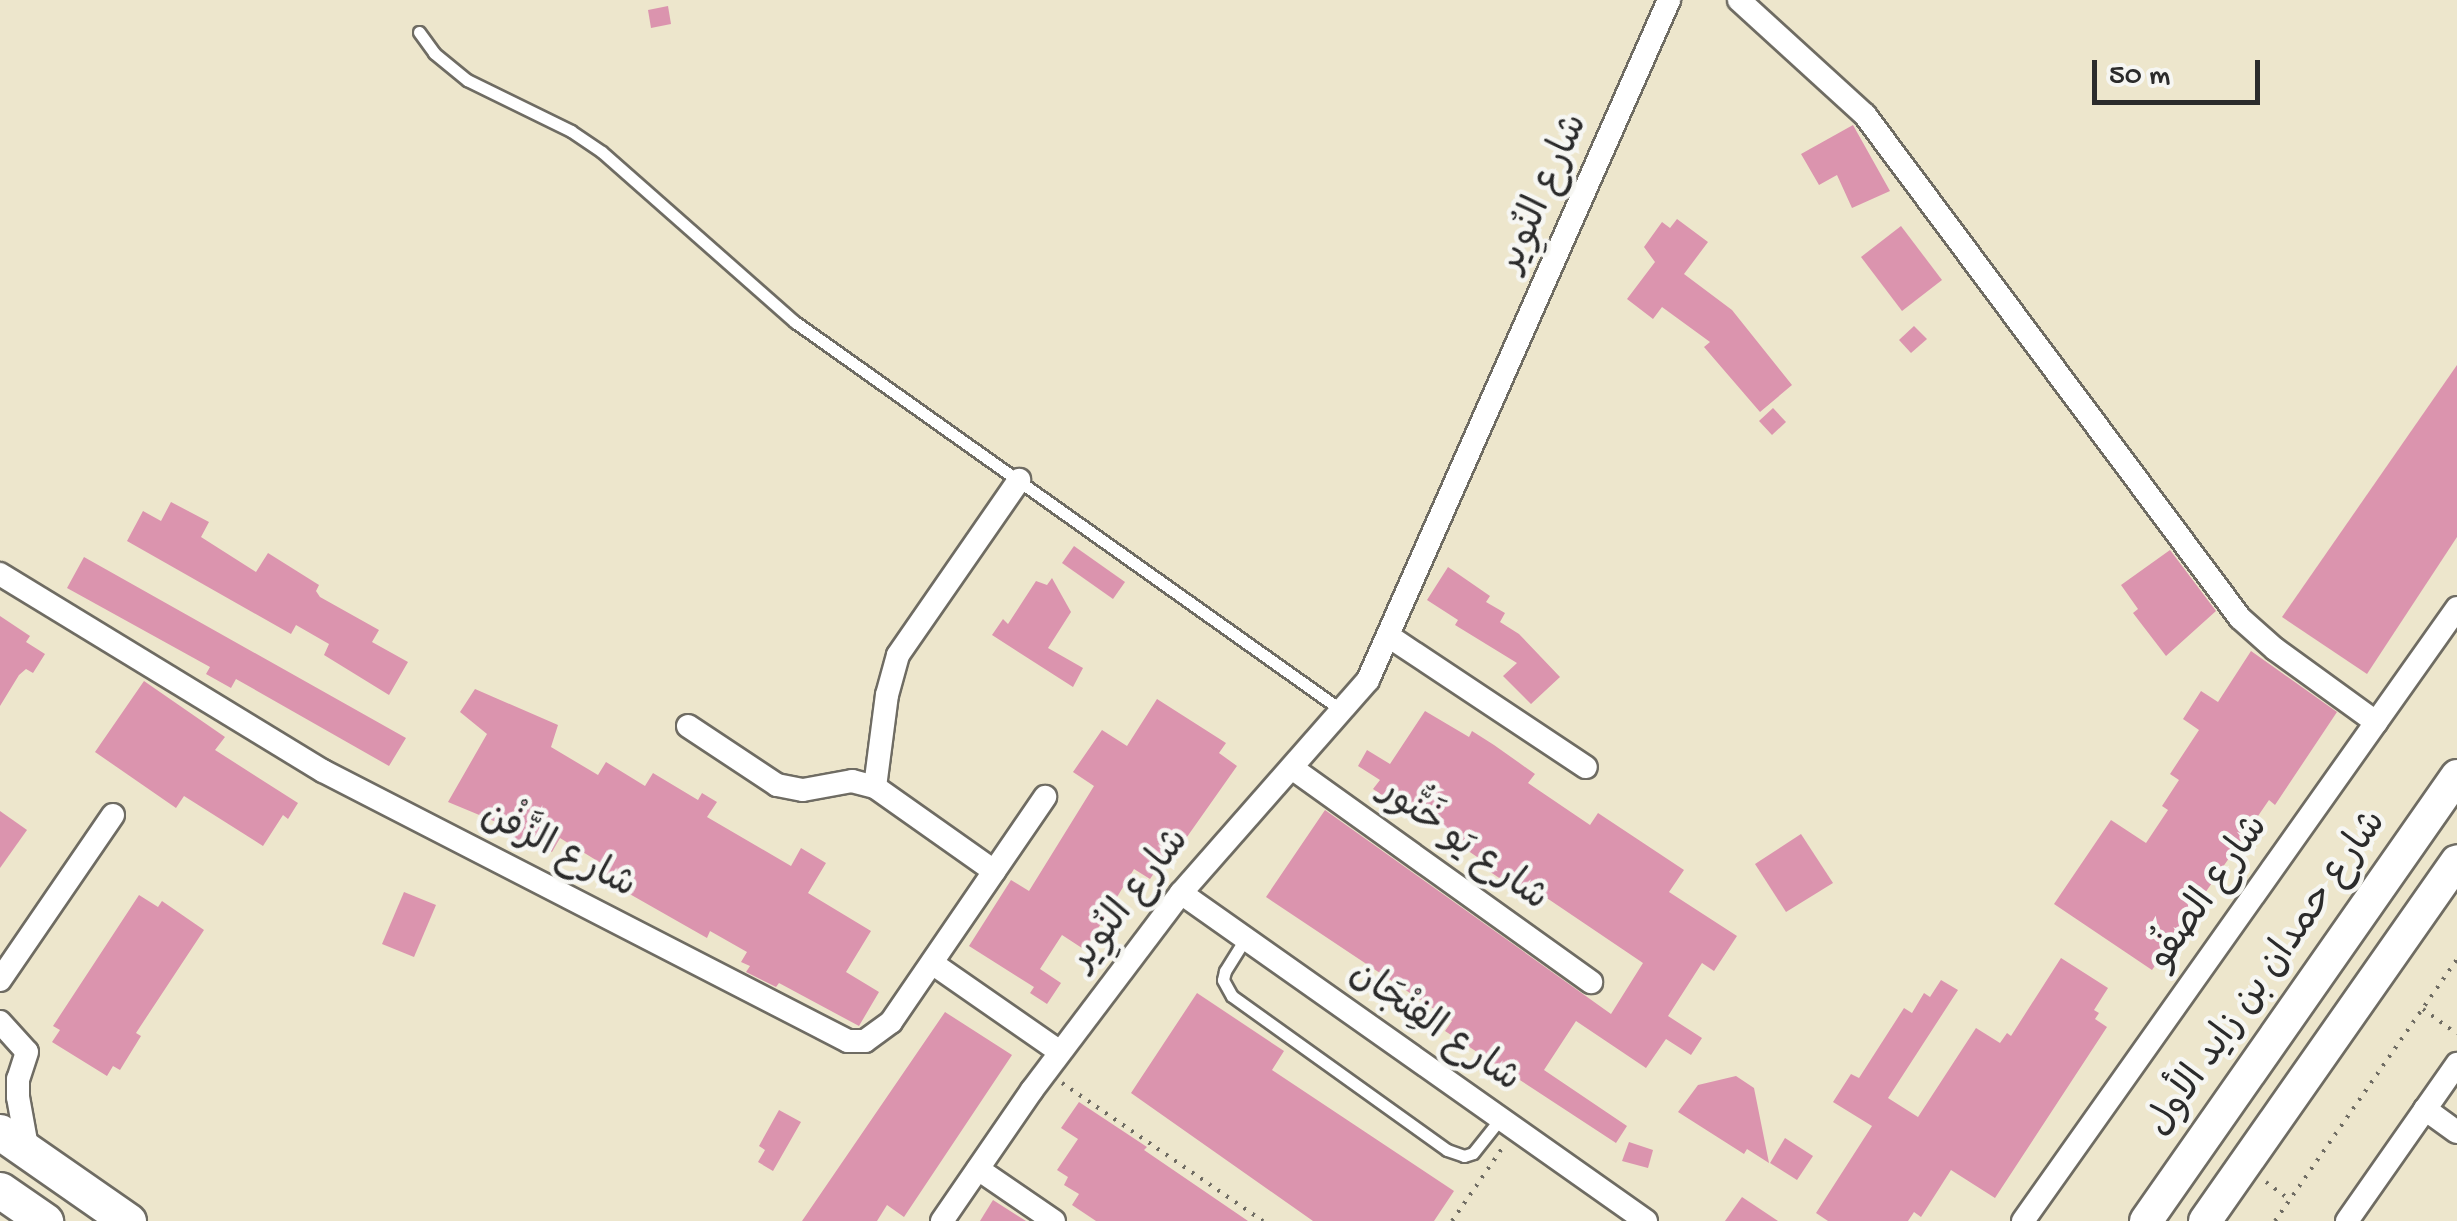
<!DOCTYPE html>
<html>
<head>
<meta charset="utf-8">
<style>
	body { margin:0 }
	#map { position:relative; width:2457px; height:1221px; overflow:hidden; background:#ede6cc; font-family:"Gochi Hand","Playpen Sans Arabic",sans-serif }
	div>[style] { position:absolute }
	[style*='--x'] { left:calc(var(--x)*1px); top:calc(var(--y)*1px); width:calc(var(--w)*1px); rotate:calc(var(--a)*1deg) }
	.building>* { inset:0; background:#db94ae }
	.path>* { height:4px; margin-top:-2px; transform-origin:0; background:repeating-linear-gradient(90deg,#6f6c63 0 2.5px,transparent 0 10.5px) }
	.roads { filter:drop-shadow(2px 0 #6f6c63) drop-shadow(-2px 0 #6f6c63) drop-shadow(0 2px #6f6c63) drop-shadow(0 -2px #6f6c63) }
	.lane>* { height:11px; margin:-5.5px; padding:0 5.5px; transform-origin:5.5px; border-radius:5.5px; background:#fff }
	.street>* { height:22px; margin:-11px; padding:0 11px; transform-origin:11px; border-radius:11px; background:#fff }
	.secondary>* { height:32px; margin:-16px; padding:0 16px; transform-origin:16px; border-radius:16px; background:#fff }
	.primary>* { height:35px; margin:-17.5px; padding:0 17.5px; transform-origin:17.5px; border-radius:17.5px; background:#fff }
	span { translate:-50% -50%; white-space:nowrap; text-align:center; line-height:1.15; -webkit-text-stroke:9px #f6f6f2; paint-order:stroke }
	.street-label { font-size:38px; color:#2b2b2b }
	.scale { position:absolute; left:2092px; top:60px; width:168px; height:45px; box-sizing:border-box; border:5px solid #2b2b2b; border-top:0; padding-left:12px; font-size:30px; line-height:35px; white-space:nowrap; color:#2b2b2b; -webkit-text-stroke:8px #f6f6f2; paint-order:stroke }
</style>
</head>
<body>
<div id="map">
	<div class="building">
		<div style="clip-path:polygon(668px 6px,671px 24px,651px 28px,648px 10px)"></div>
		<div style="clip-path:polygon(1853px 125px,1890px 191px,1852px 208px,1837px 175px,1819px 185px,1801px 154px)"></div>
		<div style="clip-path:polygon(1677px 219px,1708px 242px,1684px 274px,1732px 310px,1792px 385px,1760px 412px,1704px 347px,1710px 342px,1662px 307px,1653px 319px,1627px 299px,1655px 262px,1644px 247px,1662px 222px,1670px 228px)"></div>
		<div style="clip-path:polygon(1901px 226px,1942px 280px,1902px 311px,1861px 257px)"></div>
		<div style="clip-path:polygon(1914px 326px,1927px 339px,1911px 353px,1899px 340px)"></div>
		<div style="clip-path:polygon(2457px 365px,2457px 537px,2367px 674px,2282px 617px)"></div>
		<div style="clip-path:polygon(1773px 408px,1786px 422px,1772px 435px,1759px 421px)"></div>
		<div style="clip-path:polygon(171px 502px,209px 522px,201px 537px,256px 572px,268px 553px,319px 585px,316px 591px,320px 597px,379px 630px,372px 642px,408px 662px,389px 695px,324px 655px,329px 644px,296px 625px,291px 634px,127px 541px,143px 511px,161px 521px)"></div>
		<div style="clip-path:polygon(1074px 546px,1125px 582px,1113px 599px,1062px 563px)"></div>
		<div style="clip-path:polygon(2170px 550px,2216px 611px,2166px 656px,2133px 613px,2138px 609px,2121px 585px)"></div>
		<div style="clip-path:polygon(84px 557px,406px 738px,389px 766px,236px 679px,231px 688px,206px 674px,210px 667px,67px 588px)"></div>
		<div style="clip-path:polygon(1448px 567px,1490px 596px,1486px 602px,1505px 613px,1500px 622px,1519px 634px,1560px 677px,1531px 704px,1503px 676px,1517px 663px,1455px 625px,1458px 620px,1427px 600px)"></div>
		<div style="clip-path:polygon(1052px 578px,1071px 612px,1048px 648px,1083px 668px,1073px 687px,992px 635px,1003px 619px,1008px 624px,1036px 581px,1047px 585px)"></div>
		<div style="clip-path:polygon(0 616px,30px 636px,26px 642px,45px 654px,33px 673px,26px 669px,19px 675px,0 706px)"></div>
		<div style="clip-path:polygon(2251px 651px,2337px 712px,2275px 805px,2269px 800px,2152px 970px,2054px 904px,2111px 820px,2146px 843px,2168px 810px,2162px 806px,2179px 780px,2170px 774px,2199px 730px,2183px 719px,2201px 691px,2218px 702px)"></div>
		<div style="clip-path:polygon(144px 681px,225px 737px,215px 750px,298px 803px,288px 819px,283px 815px,263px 846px,184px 796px,176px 808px,95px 752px)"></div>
		<div style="clip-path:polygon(475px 689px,558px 725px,551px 747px,598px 775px,606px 762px,645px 786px,653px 773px,698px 800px,702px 793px,717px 802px,707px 817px,791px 866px,801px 848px,826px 863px,808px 893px,871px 931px,846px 972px,879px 992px,859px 1026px,779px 983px,776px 987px,746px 972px,750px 966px,741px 962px,747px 952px,710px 931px,707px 938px,598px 876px,604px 865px,560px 838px,552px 852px,525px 836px,520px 844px,498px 831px,501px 824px,448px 802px,487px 734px,460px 712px)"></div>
		<div style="clip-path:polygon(1157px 699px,1226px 743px,1219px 753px,1237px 766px,1182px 844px,1176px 840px,1150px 879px,1134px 869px,1085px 950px,1062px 935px,1040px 969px,1061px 983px,1047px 1004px,1030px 993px,1034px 987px,969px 946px,1011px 880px,1029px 891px,1094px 786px,1073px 772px,1102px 730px,1127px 746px)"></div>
		<div style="clip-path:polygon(1425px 711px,1469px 737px,1472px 731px,1494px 745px,1535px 774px,1528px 783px,1590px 825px,1598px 813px,1684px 870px,1669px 892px,1737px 936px,1714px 971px,1702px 963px,1668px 1016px,1702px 1038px,1691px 1055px,1666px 1039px,1646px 1068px,1576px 1021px,1544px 1070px,1627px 1126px,1616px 1143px,1445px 1031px,1452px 1021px,1266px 897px,1325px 810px,1611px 1014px,1643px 963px,1529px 886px,1523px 894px,1480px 865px,1483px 861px,1445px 835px,1449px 830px,1413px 808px,1409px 813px,1373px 789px,1380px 780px,1358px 766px,1367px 750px,1390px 764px)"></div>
		<div style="clip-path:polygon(0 811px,27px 830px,0 868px)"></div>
		<div style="clip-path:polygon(1801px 834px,1833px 883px,1786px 912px,1755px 864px)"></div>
		<div style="clip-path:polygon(404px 892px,436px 905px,414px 957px,382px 944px)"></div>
		<div style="clip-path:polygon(139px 895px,158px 907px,162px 901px,204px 930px,136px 1033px,141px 1036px,120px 1070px,113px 1066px,107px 1076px,52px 1042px,60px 1030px,53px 1026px)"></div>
		<div style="clip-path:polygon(2061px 958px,2108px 988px,2094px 1010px,2099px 1013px,2095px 1019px,2107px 1027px,1995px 1198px,1951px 1170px,1921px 1217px,1914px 1212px,1908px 1221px,1828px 1221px,1816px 1213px,1872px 1126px,1833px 1102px,1851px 1074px,1859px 1078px,1904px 1008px,1912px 1013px,1924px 993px,1930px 997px,1941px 980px,1958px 990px,1888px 1098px,1918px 1117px,1976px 1028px,2000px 1043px,2007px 1033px,2011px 1036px)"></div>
		<div style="clip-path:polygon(1197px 993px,1284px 1051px,1272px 1070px,1454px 1191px,1434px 1221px,1313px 1221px,1131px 1093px)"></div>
		<div style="clip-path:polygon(945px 1012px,1012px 1055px,904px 1217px,887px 1205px,877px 1221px,802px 1221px)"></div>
		<div style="clip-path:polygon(1736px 1076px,1754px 1088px,1769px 1163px,1747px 1149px,1744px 1154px,1678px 1112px,1698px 1085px)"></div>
		<div style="clip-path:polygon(1079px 1102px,1147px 1147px,1144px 1150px,1248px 1221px,1096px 1221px,1072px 1205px,1079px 1194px,1064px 1185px,1068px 1177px,1057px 1170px,1078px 1139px,1061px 1128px)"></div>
		<div style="clip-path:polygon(779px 1110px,801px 1122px,773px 1171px,758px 1162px,765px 1150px,759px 1146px)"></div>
		<div style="clip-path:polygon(1785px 1138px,1813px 1156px,1797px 1180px,1770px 1163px)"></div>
		<div style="clip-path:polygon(1629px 1142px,1653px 1150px,1648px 1168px,1622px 1161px)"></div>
		<div style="clip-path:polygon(1742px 1197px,1778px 1221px,1725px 1221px)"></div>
		<div style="clip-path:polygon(993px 1200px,1026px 1221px,980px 1221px)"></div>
	</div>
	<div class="path">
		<div style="--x:2423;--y:1009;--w:42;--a:36.3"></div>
		<div style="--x:1062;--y:1083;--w:244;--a:34.5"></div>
		<div style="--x:2266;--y:1182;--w:30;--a:37"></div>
		<div style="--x:1452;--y:1221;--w:90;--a:-55.4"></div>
		<div style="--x:2275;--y:1221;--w:319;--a:-55.2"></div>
	</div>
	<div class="roads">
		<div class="lane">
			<div style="--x:419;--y:32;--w:26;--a:54"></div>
			<div style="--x:434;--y:53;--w:43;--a:39.3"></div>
			<div style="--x:467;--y:80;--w:116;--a:26.1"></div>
			<div style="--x:571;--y:131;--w:37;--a:34"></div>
			<div style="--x:602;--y:152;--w:257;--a:41.4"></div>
			<div style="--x:795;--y:322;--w:673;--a:35.39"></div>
			<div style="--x:1245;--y:939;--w:38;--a:122"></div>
			<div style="--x:1225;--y:971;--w:9;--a:103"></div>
			<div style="--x:1223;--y:980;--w:18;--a:61"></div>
			<div style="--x:1232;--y:996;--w:264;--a:35.6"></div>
			<div style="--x:1447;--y:1150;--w:18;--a:19"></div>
			<div style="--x:1464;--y:1156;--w:9;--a:-18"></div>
			<div style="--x:1473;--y:1153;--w:43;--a:-51.5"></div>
		</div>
		<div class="street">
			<div style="--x:1739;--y:0;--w:171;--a:42.4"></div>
			<div style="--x:1865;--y:115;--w:627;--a:53.29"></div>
			<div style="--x:2240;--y:618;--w:47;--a:41.5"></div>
			<div style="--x:2275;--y:649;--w:125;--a:35.9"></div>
			<div style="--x:0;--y:574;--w:378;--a:31.4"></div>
			<div style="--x:323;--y:771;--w:590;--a:27.22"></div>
			<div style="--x:848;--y:1041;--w:17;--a:0"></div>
			<div style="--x:865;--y:1041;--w:32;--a:-36"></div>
			<div style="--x:891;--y:1022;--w:273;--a:-55.6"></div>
			<div style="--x:1390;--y:637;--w:235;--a:33.6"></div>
			<div style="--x:688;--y:726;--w:107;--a:33.5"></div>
			<div style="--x:777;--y:785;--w:26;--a:11"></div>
			<div style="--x:803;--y:790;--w:50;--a:-10.4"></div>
			<div style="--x:852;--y:781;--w:24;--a:15"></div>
			<div style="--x:875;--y:787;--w:146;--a:35.2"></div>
			<div style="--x:1292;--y:768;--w:368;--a:35.6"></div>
			<div style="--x:875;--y:787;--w:93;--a:-82.6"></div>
			<div style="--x:887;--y:695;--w:41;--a:-74.6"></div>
			<div style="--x:898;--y:655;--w:213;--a:-55.3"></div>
			<div style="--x:1181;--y:893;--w:569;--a:35.2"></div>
			<div style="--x:932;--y:963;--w:156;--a:34.8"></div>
			<div style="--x:0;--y:980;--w:200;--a:-55.6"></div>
			<div style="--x:0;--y:1022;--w:40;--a:48"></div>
			<div style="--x:27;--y:1052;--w:28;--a:108"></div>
			<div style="--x:18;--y:1079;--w:18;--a:90"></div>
			<div style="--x:18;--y:1097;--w:56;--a:79.7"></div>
			<div style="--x:2425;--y:1109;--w:39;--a:36"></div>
			<div style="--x:978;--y:1169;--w:92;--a:34.4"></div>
			<div style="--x:942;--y:1221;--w:159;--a:-55.5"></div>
			<div style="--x:1032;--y:1090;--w:247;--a:-52.9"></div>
			<div style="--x:1181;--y:893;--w:283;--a:-48.7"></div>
			<div style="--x:1368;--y:680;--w:744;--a:-66.12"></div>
			<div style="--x:2023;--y:1221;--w:751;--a:-54.7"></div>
			<div style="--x:2347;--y:1221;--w:192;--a:-55"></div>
		</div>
		<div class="secondary">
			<div style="--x:2146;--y:1221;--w:543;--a:-55.05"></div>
			<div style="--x:2205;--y:1221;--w:439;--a:-55"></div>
		</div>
		<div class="primary">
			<div style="--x:0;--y:1132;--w:156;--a:34.8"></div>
			<div style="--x:0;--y:1190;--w:55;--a:34.6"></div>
		</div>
	</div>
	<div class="street-label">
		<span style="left:1546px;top:194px;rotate:-66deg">شارع النُوِير</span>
		<span style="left:1462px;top:847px;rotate:36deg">شارع يَو خَنُّور</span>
		<span style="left:557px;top:853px;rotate:27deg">شارع الزَّفْن</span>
		<span style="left:2211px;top:894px;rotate:-55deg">شارع الصفُو</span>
		<span style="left:1132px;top:901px;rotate:-52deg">شارع النُوِير</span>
		<span style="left:2269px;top:975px;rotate:-55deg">شارع حمدان بن زايد الأول</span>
		<span style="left:1433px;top:1029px;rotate:35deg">شارع الفِنْجَان</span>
	</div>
	<div class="scale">50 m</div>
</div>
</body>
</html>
